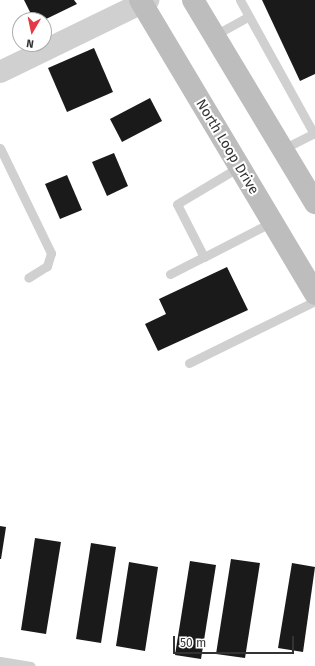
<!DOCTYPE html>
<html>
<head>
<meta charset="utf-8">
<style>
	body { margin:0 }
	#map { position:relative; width:315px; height:666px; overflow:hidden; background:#fff; font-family:"Fira Sans",sans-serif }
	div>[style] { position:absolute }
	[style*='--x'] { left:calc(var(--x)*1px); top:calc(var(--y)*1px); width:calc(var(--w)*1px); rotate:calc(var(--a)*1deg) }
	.building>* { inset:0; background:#1a1a1a }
	.service>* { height:9px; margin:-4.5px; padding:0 4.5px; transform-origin:4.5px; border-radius:4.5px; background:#d0d0d0 }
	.tertiary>* { height:22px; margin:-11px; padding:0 11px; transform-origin:11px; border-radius:11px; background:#d0d0d0 }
	.secondary>* { height:22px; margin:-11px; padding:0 11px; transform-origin:11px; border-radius:11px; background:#bdbdbd }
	span { translate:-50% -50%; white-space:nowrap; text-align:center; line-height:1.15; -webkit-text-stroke:4px #fff; paint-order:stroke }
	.street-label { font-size:14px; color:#333 }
	.north { position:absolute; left:12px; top:12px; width:40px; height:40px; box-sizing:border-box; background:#fff; border:1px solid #adadad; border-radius:50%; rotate:189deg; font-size:11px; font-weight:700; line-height:16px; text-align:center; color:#333 }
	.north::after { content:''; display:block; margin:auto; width:14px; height:18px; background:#e63946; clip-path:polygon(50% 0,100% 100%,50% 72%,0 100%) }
	.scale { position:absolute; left:173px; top:636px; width:121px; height:18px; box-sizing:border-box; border:2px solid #333; border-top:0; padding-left:5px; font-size:12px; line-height:14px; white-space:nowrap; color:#333; -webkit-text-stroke:3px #fff; paint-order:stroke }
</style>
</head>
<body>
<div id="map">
	<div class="building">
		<div style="clip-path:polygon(24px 0,74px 0,77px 4px,44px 20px,34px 20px)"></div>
		<div style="clip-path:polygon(262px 0,315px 0,315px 74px,300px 81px)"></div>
		<div style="clip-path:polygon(94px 48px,113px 92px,67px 112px,48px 68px)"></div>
		<div style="clip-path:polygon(150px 98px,162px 121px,122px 142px,110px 119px)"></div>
		<div style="clip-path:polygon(114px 153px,128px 186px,107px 196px,92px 162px)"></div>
		<div style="clip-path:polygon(67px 175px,82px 210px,60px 219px,45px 184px)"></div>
		<div style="clip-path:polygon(227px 267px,248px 310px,158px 351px,145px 324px,166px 314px,159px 299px)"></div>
		<div style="clip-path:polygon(0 526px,6px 527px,1px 559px,0 559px)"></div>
		<div style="clip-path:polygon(35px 538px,61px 542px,46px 634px,21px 630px)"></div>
		<div style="clip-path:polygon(91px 543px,116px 547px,101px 643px,76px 639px)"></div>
		<div style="clip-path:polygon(231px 559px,260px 563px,245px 658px,216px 654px)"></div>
		<div style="clip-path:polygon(190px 561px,216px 565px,201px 659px,175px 655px)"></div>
		<div style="clip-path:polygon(129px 562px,158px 567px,145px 651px,116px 646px)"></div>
		<div style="clip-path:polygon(292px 563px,315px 567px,303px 652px,278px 648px)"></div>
	</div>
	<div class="service">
		<div style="--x:240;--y:0;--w:153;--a:61.1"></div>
		<div style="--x:215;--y:35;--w:38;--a:-29"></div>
		<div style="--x:0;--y:148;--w:117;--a:64.1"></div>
		<div style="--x:51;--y:253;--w:14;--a:107"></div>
		<div style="--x:47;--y:266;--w:22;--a:148"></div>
		<div style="--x:283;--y:149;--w:36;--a:-27"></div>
		<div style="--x:204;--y:257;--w:76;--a:-27.2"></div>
		<div style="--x:170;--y:274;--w:38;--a:-27"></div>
		<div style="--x:204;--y:257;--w:59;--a:-117"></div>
		<div style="--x:177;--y:204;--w:72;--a:-30.8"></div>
		<div style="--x:189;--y:363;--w:140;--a:-26.2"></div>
		<div style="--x:0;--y:661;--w:31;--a:9"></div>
	</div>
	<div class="tertiary">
		<div style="--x:0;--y:72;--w:165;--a:-25.9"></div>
	</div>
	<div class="secondary">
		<div style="--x:140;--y:0;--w:342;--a:59.2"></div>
		<div style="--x:193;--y:0;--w:237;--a:59"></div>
	</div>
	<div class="street-label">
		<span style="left:227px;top:147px;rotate:59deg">North Loop Drive</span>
	</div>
	<div class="north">N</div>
	<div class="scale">50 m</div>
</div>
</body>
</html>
